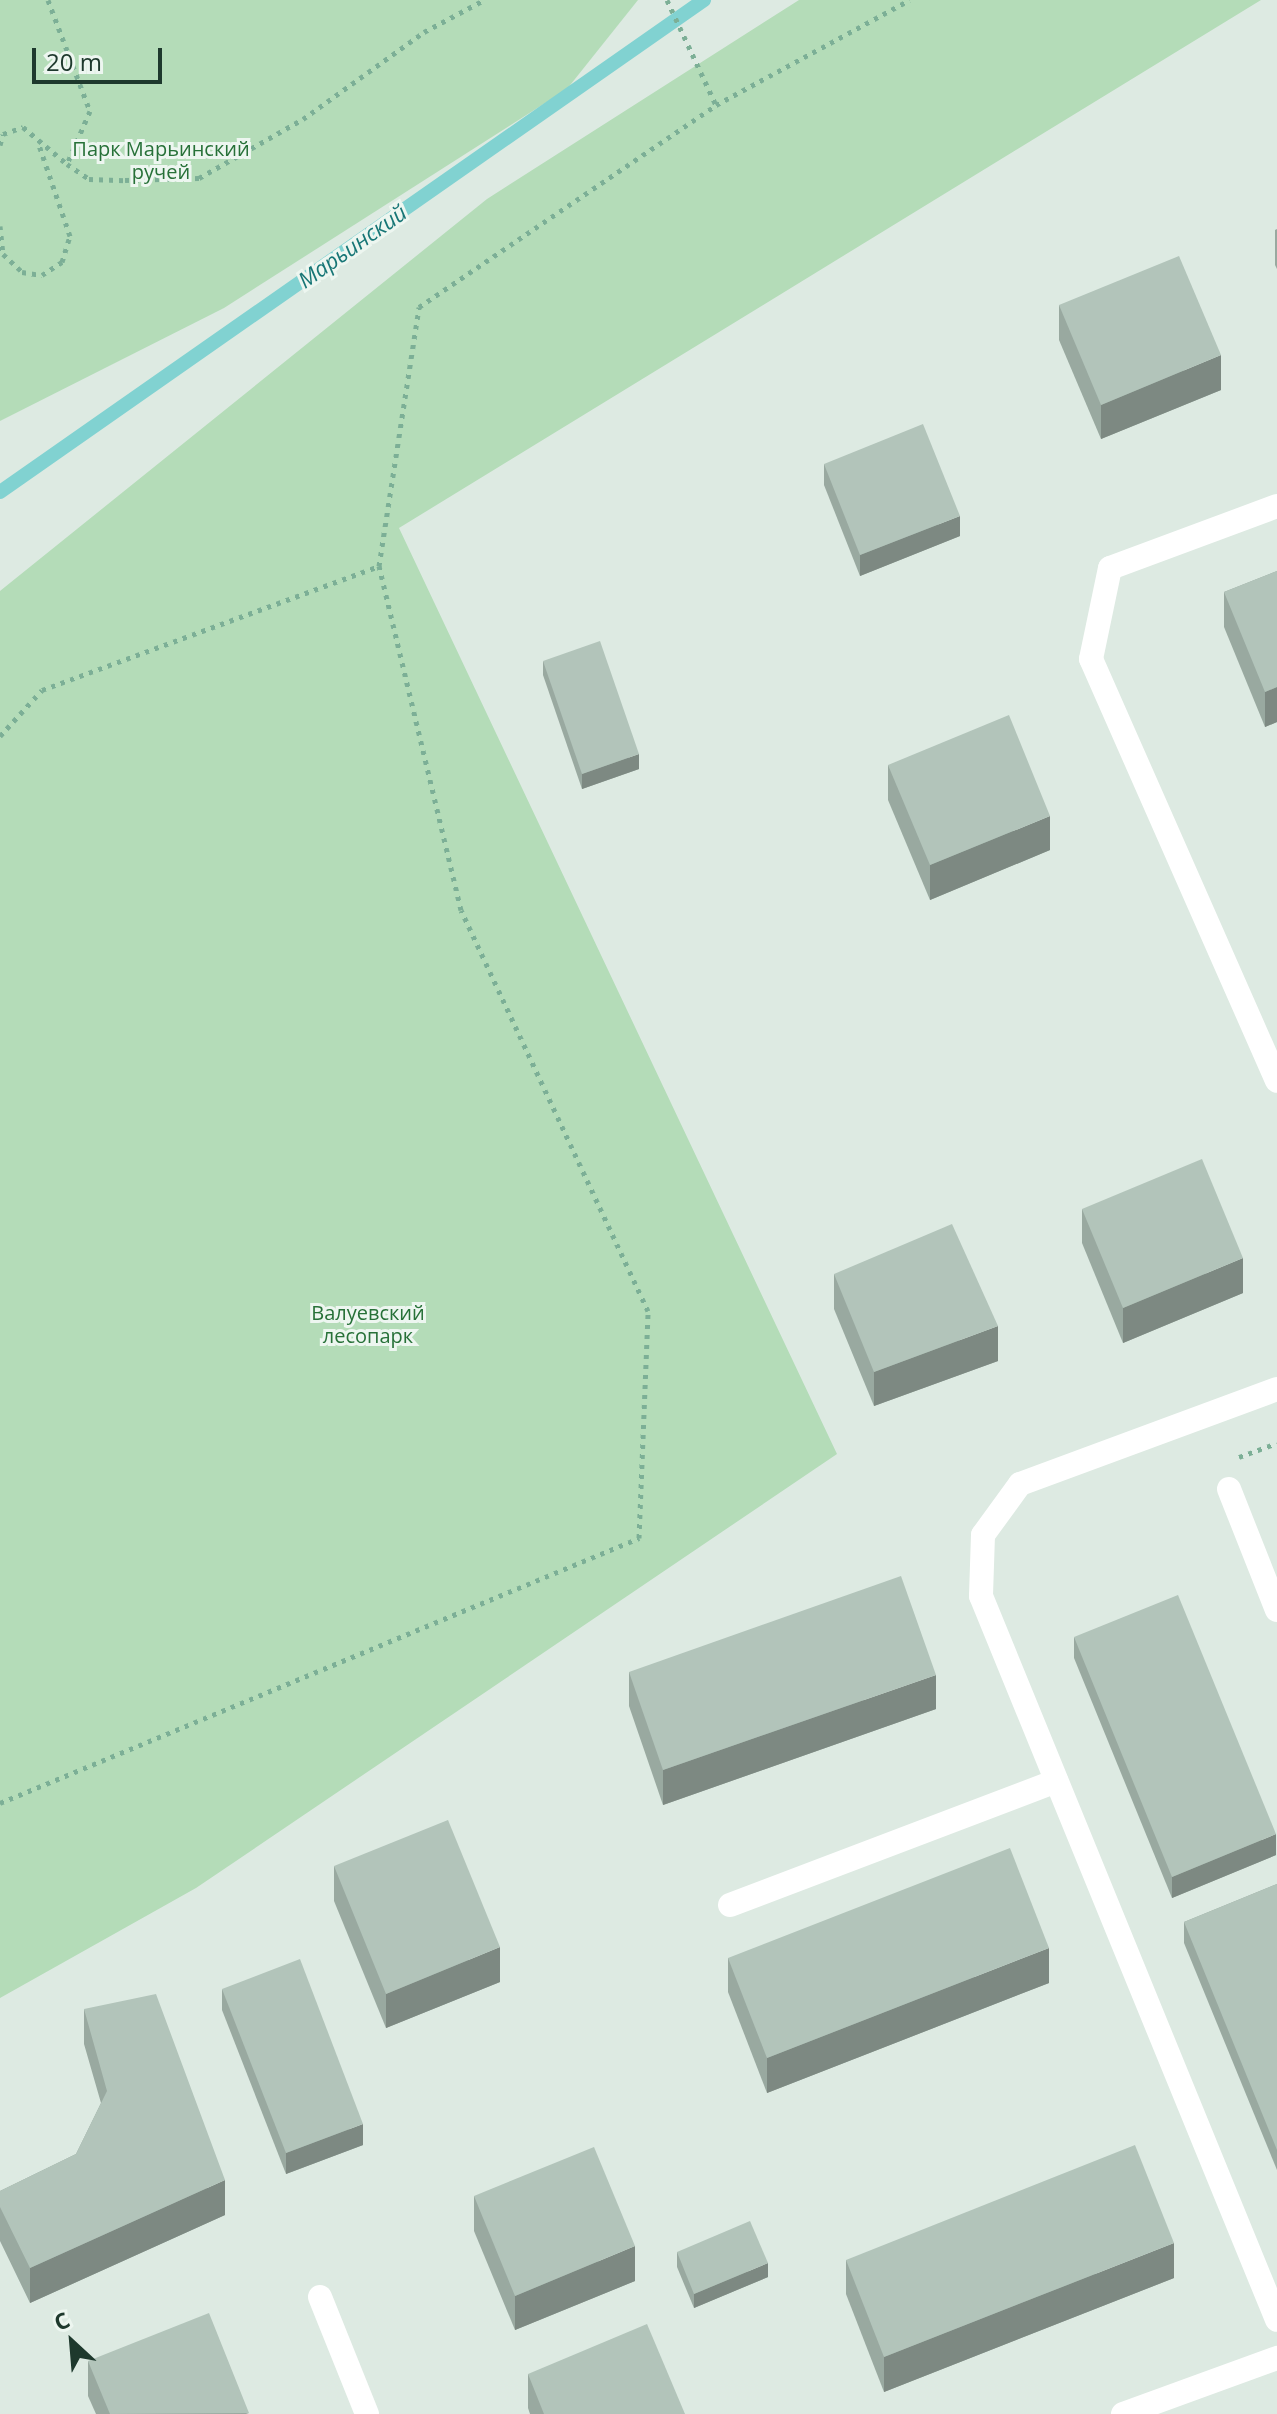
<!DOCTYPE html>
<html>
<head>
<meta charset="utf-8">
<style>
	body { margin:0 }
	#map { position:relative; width:1277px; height:2414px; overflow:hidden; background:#ddeae2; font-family:"Open Sans",sans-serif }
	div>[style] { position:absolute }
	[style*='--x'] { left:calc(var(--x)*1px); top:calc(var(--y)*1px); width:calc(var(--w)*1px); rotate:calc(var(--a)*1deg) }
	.green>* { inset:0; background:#b4dcb8 }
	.stream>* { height:14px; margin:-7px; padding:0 7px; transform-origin:7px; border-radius:7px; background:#81d2d1 }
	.path>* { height:5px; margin-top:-2.5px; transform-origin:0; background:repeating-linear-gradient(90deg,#7caf96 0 4px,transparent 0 10px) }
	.lane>* { height:24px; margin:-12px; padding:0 12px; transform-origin:12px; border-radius:12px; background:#fff }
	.street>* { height:24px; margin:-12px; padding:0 12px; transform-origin:12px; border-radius:12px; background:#fff }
	.wall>* { inset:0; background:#99a9a0 }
	.shaded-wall>* { inset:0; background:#7d8982 }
	.building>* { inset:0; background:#b2c4ba }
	span { translate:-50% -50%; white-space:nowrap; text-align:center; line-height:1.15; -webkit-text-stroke:6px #edf6f0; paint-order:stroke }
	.park-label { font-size:20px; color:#277138 }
	.water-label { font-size:22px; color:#177676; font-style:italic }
	.north { position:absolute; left:32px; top:2302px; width:80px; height:80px; -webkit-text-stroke:6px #edf6f0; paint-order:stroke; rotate:334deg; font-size:22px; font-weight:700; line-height:32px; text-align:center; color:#1e392d }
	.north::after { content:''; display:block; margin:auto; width:28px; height:36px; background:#1e392d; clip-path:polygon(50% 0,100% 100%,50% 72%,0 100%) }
	.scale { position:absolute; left:32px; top:48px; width:130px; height:36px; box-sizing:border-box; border:4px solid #1e392d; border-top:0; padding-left:10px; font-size:24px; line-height:28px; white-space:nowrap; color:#1e392d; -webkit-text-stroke:6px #edf6f0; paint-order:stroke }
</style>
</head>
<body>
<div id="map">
	<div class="green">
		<div style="clip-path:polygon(0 0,638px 0,567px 89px,224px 308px,0 421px)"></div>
		<div style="clip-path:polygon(799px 0,1261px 0,399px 528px,837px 1454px,196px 1888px,0 1998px,0 591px,487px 199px)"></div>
	</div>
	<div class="stream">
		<div style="--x:0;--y:492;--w:859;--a:-34.95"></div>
	</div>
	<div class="path">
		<div style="--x:48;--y:0;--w:119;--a:69.3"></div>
		<div style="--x:90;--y:111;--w:58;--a:113.5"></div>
		<div style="--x:67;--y:164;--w:27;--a:34"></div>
		<div style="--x:89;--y:179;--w:36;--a:2"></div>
		<div style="--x:125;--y:180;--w:74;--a:-1.5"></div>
		<div style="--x:199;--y:178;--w:120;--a:-29.6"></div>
		<div style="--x:303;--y:119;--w:149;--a:-35.7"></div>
		<div style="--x:424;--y:32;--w:68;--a:-28.1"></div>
		<div style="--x:667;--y:0;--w:116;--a:65"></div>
		<div style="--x:0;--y:145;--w:11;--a:-75"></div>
		<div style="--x:3;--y:134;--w:21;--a:-19"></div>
		<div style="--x:23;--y:127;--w:57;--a:40.1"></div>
		<div style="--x:0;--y:226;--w:28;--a:84"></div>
		<div style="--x:3;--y:254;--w:26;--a:43"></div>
		<div style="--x:22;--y:272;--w:20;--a:9"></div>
		<div style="--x:42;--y:275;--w:24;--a:-33"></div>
		<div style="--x:62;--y:262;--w:27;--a:-73"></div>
		<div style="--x:70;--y:236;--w:96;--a:-108.8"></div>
		<div style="--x:0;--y:736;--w:62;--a:-47.6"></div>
		<div style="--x:42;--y:690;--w:359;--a:-20.2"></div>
		<div style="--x:379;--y:566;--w:262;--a:-81.2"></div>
		<div style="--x:419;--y:307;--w:359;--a:-34.2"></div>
		<div style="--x:716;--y:105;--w:220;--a:-28.5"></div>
		<div style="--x:1239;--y:1457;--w:40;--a:-20.2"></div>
		<div style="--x:0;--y:1803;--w:692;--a:-22.52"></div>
		<div style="--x:639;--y:1538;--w:227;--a:-87.7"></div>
		<div style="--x:648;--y:1311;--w:442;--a:-115"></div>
		<div style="--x:461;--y:910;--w:354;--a:-103.4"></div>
	</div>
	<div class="lane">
		<div style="--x:1277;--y:506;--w:178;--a:159.6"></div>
		<div style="--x:1110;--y:568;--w:93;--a:101.8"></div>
		<div style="--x:1091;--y:659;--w:461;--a:66.2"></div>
		<div style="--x:730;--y:1905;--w:349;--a:-20.8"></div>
		<div style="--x:1123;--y:2414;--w:164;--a:-20"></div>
	</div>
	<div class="street">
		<div style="--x:1277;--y:1389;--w:274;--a:159.7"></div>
		<div style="--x:1020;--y:1484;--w:63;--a:126"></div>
		<div style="--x:983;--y:1535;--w:61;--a:91.9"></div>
		<div style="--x:981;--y:1596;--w:782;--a:67.76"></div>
		<div style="--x:1229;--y:1489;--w:130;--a:68.4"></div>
		<div style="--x:320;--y:2297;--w:126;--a:68.1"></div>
	</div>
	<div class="wall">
		<div style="clip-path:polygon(1277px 229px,1277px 269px,1275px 265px,1275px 230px)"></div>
		<div style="clip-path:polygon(1059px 305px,1221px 390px,1101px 439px,1059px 340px)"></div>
		<div style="clip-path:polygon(824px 464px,960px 536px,860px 576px,824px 485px)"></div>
		<div style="clip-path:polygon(1277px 571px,1277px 722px,1265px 727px,1224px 627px,1224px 592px)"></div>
		<div style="clip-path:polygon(543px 661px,639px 769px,582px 789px,543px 675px)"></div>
		<div style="clip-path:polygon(888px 765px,1050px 850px,930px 900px,888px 800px)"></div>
		<div style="clip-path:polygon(1082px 1209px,1243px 1293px,1123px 1343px,1082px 1243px)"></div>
		<div style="clip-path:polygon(834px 1274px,998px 1361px,874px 1406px,834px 1309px)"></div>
		<div style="clip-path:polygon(1074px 1637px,1276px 1855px,1172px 1898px,1074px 1658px)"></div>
		<div style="clip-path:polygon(629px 1672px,936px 1709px,663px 1805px,629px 1706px)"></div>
		<div style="clip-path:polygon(334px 1866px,500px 1982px,386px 2028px,334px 1901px)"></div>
		<div style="clip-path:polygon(1277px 1884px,1277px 2170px,1184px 1943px,1184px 1922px)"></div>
		<div style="clip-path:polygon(728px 1958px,1049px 1983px,767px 2093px,728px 1992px)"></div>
		<div style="clip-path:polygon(222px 1989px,363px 2145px,286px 2174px,222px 2010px)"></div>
		<div style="clip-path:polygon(84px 2009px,225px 2215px,30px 2303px,0 2241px,0 2191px,76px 2154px,101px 2103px,84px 2044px)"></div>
		<div style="clip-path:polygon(474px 2196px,635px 2281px,515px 2330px,474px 2231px)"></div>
		<div style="clip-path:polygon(677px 2252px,768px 2277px,694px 2308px,677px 2267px)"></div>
		<div style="clip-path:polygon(846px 2260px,1174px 2278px,884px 2392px,846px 2294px)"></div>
		<div style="clip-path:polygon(88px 2361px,249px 2414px,96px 2414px,88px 2396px)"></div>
		<div style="clip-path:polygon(528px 2374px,685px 2414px,530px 2414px,528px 2408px)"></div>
	</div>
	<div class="shaded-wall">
		<div style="clip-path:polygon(1221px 355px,1221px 390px,1101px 439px,1101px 405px)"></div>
		<div style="clip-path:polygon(960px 516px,960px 536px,860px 576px,860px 555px)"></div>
		<div style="clip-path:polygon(1277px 687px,1277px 722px,1265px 727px,1265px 692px)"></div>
		<div style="clip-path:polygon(639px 754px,639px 769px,582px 789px,582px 774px)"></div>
		<div style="clip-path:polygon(1050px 816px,1050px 850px,930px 900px,930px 865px)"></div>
		<div style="clip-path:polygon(1243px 1258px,1243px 1293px,1123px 1343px,1123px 1308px)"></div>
		<div style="clip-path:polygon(998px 1326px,998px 1361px,874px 1406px,874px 1372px)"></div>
		<div style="clip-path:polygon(936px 1675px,936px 1709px,663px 1805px,663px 1770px)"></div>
		<div style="clip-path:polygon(1276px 1834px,1276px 1855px,1172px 1898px,1172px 1877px)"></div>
		<div style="clip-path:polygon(500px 1947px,500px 1982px,386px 2028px,386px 1994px)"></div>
		<div style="clip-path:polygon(1049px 1948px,1049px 1983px,767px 2093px,767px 2058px)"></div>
		<div style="clip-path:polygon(363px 2124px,363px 2145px,286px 2174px,286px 2153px)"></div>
		<div style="clip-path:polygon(225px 2180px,225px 2215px,30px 2303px,30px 2268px)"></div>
		<div style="clip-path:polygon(1174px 2243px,1174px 2278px,884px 2392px,884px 2357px)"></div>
		<div style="clip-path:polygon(635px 2246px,635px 2281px,515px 2330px,515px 2296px)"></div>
		<div style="clip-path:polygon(768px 2263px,768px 2277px,694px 2308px,694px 2294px)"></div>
	</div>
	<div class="building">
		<div style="clip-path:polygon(1179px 256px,1221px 355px,1101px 405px,1059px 305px)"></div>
		<div style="clip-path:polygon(923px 424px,960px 516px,860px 555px,824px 464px)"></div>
		<div style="clip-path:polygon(1277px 571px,1277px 687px,1265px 692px,1224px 592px)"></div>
		<div style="clip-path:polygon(600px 641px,639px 754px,582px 774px,543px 661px)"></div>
		<div style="clip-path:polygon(1009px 715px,1050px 816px,930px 865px,888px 765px)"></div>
		<div style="clip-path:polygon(1202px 1159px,1243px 1258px,1123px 1308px,1082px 1209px)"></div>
		<div style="clip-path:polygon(952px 1224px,998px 1326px,874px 1372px,834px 1274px)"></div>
		<div style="clip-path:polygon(901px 1576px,936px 1675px,663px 1770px,629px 1672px)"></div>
		<div style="clip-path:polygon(1178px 1595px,1276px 1834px,1172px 1877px,1074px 1637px)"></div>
		<div style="clip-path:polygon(448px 1820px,500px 1947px,386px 1994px,334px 1866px)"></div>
		<div style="clip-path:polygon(1010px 1848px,1049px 1948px,767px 2058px,728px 1958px)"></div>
		<div style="clip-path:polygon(1277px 1884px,1277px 2150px,1184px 1922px)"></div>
		<div style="clip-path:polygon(300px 1959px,363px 2124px,286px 2153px,222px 1989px)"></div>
		<div style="clip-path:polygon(156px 1994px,225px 2180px,30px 2268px,0 2207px,0 2191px,76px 2154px,107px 2091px,84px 2009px)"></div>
		<div style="clip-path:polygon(1135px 2145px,1174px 2243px,884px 2357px,846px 2260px)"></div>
		<div style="clip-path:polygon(594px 2147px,635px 2246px,515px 2296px,474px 2196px)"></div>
		<div style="clip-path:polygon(750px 2221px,768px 2263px,694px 2294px,677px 2252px)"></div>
		<div style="clip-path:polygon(209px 2313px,249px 2413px,110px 2414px,88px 2361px)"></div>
		<div style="clip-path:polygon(647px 2324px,685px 2414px,544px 2414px,528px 2374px)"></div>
	</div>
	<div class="park-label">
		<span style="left:161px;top:160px">Парк Марьинский<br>ручей</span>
		<span style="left:368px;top:1324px">Валуевский<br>лесопарк</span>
	</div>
	<div class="water-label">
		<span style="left:352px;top:246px;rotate:-35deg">Марьинский</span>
	</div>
	<div class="north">С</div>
	<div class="scale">20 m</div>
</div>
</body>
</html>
